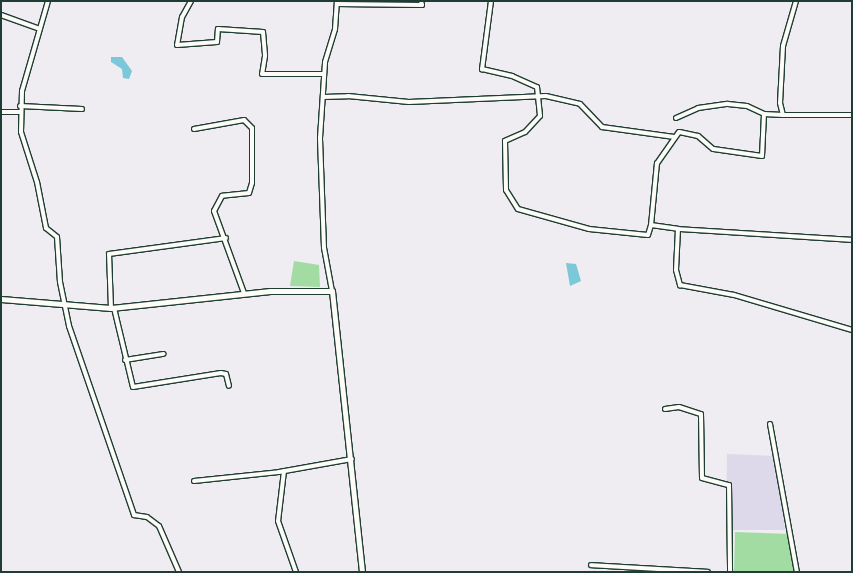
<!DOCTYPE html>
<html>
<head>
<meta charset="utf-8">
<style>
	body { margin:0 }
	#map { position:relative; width:853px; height:573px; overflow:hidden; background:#efecf2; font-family:"Architects Daughter",sans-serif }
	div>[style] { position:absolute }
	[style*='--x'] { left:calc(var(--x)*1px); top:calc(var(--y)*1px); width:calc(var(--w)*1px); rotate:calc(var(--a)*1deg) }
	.built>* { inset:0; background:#ded8eb }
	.green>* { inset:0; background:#a2dca2 }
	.water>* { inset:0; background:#7bc8d9 }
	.roads { filter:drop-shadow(1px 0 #1f3d34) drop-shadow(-1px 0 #1f3d34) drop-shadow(0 1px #1f3d34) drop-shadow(0 -1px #1f3d34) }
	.street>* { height:4px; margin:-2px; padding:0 2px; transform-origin:2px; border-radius:2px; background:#fdfcf7 }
	.secondary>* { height:5px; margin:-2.5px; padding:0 2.5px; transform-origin:2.5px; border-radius:2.5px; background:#fdfcf7 }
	span { translate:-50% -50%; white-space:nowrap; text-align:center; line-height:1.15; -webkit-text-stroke:4px #fdfcf7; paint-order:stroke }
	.frame { position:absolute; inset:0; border:2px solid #1f3d34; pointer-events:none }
</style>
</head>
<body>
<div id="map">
	<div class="built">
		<div style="clip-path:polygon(727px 454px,776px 456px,785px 530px,726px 530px)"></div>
	</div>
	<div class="green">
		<div style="clip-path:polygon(294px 261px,319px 265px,320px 287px,290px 286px)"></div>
		<div style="clip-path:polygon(735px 532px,790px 534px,794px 572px,734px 572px)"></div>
	</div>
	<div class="water">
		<div style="clip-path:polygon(122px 57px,132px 71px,129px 79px,123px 78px,122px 69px,111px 62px,111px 57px)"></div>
		<div style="clip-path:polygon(566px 263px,576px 264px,581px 281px,570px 286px)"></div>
	</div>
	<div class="roads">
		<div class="street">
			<div style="--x:48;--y:1;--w:94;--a:106.1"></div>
			<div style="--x:22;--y:91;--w:41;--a:91.4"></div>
			<div style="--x:21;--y:132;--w:52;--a:72.3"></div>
			<div style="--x:37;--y:182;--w:47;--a:78.9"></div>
			<div style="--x:46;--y:228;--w:14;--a:39"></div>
			<div style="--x:57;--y:237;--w:45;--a:86.2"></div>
			<div style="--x:60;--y:282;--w:45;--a:78.4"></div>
			<div style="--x:69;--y:326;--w:200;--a:71"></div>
			<div style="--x:134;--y:515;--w:13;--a:9"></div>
			<div style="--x:147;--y:517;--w:15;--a:37"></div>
			<div style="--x:159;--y:526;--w:50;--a:66.5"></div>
			<div style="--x:191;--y:1;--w:18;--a:119"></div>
			<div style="--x:182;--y:17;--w:28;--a:100"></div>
			<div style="--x:177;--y:45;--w:40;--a:-4.3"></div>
			<div style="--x:217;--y:42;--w:13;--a:-86"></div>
			<div style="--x:218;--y:29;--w:45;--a:3.8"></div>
			<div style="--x:263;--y:32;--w:24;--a:85"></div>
			<div style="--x:265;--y:56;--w:18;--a:99"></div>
			<div style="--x:262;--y:74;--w:62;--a:0"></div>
			<div style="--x:491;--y:1;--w:69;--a:97.5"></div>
			<div style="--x:482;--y:69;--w:31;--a:13"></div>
			<div style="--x:512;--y:76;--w:27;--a:24"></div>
			<div style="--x:537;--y:87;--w:29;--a:84"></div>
			<div style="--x:540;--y:116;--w:22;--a:133"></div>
			<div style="--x:525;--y:132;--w:22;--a:156"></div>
			<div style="--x:505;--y:141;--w:49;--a:88.8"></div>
			<div style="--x:506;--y:190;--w:22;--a:58"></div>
			<div style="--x:518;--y:209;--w:74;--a:15.7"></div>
			<div style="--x:589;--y:229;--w:59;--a:5.8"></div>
			<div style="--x:648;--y:235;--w:10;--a:-73"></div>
			<div style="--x:796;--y:1;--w:47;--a:106.1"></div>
			<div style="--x:783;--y:46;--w:57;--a:93"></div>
			<div style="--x:780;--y:103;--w:12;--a:76"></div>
			<div style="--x:783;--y:115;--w:69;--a:0"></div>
			<div style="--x:337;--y:4;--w:85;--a:0.7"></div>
			<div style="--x:422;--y:5;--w:4;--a:-104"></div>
			<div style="--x:1;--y:15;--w:41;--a:19.7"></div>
			<div style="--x:323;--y:97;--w:25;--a:-2"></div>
			<div style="--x:348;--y:96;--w:61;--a:5.6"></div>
			<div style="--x:409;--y:102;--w:137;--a:-2.5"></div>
			<div style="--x:546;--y:96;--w:35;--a:13"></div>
			<div style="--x:580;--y:104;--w:32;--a:46"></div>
			<div style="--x:602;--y:127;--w:73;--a:7.9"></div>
			<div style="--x:20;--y:106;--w:62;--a:2.8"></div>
			<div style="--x:1;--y:112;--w:19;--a:0"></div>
			<div style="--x:783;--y:115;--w:19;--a:-177"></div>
			<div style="--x:764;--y:114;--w:42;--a:92.7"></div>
			<div style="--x:762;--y:156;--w:49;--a:-171.9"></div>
			<div style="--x:713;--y:149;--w:20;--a:-139"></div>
			<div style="--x:698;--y:136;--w:19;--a:-168"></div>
			<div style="--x:679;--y:132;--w:38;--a:125"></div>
			<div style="--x:657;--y:163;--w:62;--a:95.5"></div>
			<div style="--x:651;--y:225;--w:27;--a:8"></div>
			<div style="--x:678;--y:229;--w:41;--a:92.8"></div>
			<div style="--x:676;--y:270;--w:16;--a:75"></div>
			<div style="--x:680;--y:285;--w:55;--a:10.5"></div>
			<div style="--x:734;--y:295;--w:123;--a:16.5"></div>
			<div style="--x:676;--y:118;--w:24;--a:-24"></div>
			<div style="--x:698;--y:108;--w:30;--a:-8"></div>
			<div style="--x:728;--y:104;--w:19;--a:6"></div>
			<div style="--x:747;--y:106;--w:19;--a:25"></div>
			<div style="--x:194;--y:129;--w:51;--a:-10.2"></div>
			<div style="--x:244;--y:120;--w:11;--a:45"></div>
			<div style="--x:252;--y:128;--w:55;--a:90"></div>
			<div style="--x:252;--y:183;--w:10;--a:107"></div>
			<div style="--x:249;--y:193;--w:27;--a:174"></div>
			<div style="--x:222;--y:196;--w:17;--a:118"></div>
			<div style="--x:214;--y:211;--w:87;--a:69.9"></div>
			<div style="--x:678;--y:229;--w:174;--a:3.6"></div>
			<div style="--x:332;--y:291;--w:44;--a:-100.5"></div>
			<div style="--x:324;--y:248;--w:110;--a:-92.1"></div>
			<div style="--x:320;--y:138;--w:76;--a:-86.2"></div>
			<div style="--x:325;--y:62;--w:34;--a:-73"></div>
			<div style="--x:335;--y:29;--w:28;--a:-86"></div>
			<div style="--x:111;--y:308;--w:54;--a:-92.1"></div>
			<div style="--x:109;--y:254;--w:118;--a:-7.8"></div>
			<div style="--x:114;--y:308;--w:81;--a:76.5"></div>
			<div style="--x:133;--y:387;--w:89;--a:-9"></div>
			<div style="--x:221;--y:373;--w:5;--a:11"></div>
			<div style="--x:226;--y:374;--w:12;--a:76"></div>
			<div style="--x:125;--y:360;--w:39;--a:-9"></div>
			<div style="--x:665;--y:409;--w:14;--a:-8"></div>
			<div style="--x:679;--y:407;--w:23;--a:18"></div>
			<div style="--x:701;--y:414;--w:64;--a:89.1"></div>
			<div style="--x:702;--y:478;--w:28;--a:15"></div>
			<div style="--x:729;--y:485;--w:87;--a:89.3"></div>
			<div style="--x:770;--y:424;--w:150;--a:79.7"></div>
			<div style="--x:284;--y:471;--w:50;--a:96.8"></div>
			<div style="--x:278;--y:521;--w:54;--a:70.6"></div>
			<div style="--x:194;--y:481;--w:85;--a:-6"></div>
			<div style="--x:279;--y:472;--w:74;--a:-10.1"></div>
			<div style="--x:591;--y:565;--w:117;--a:3.4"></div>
		</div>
		<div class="secondary">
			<div style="--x:1;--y:299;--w:110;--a:4.7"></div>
			<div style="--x:111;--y:308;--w:160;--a:-6.1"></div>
			<div style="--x:270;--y:291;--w:62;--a:0"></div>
			<div style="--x:332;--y:291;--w:283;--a:83.9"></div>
		</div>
	</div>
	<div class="frame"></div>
</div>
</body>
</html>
